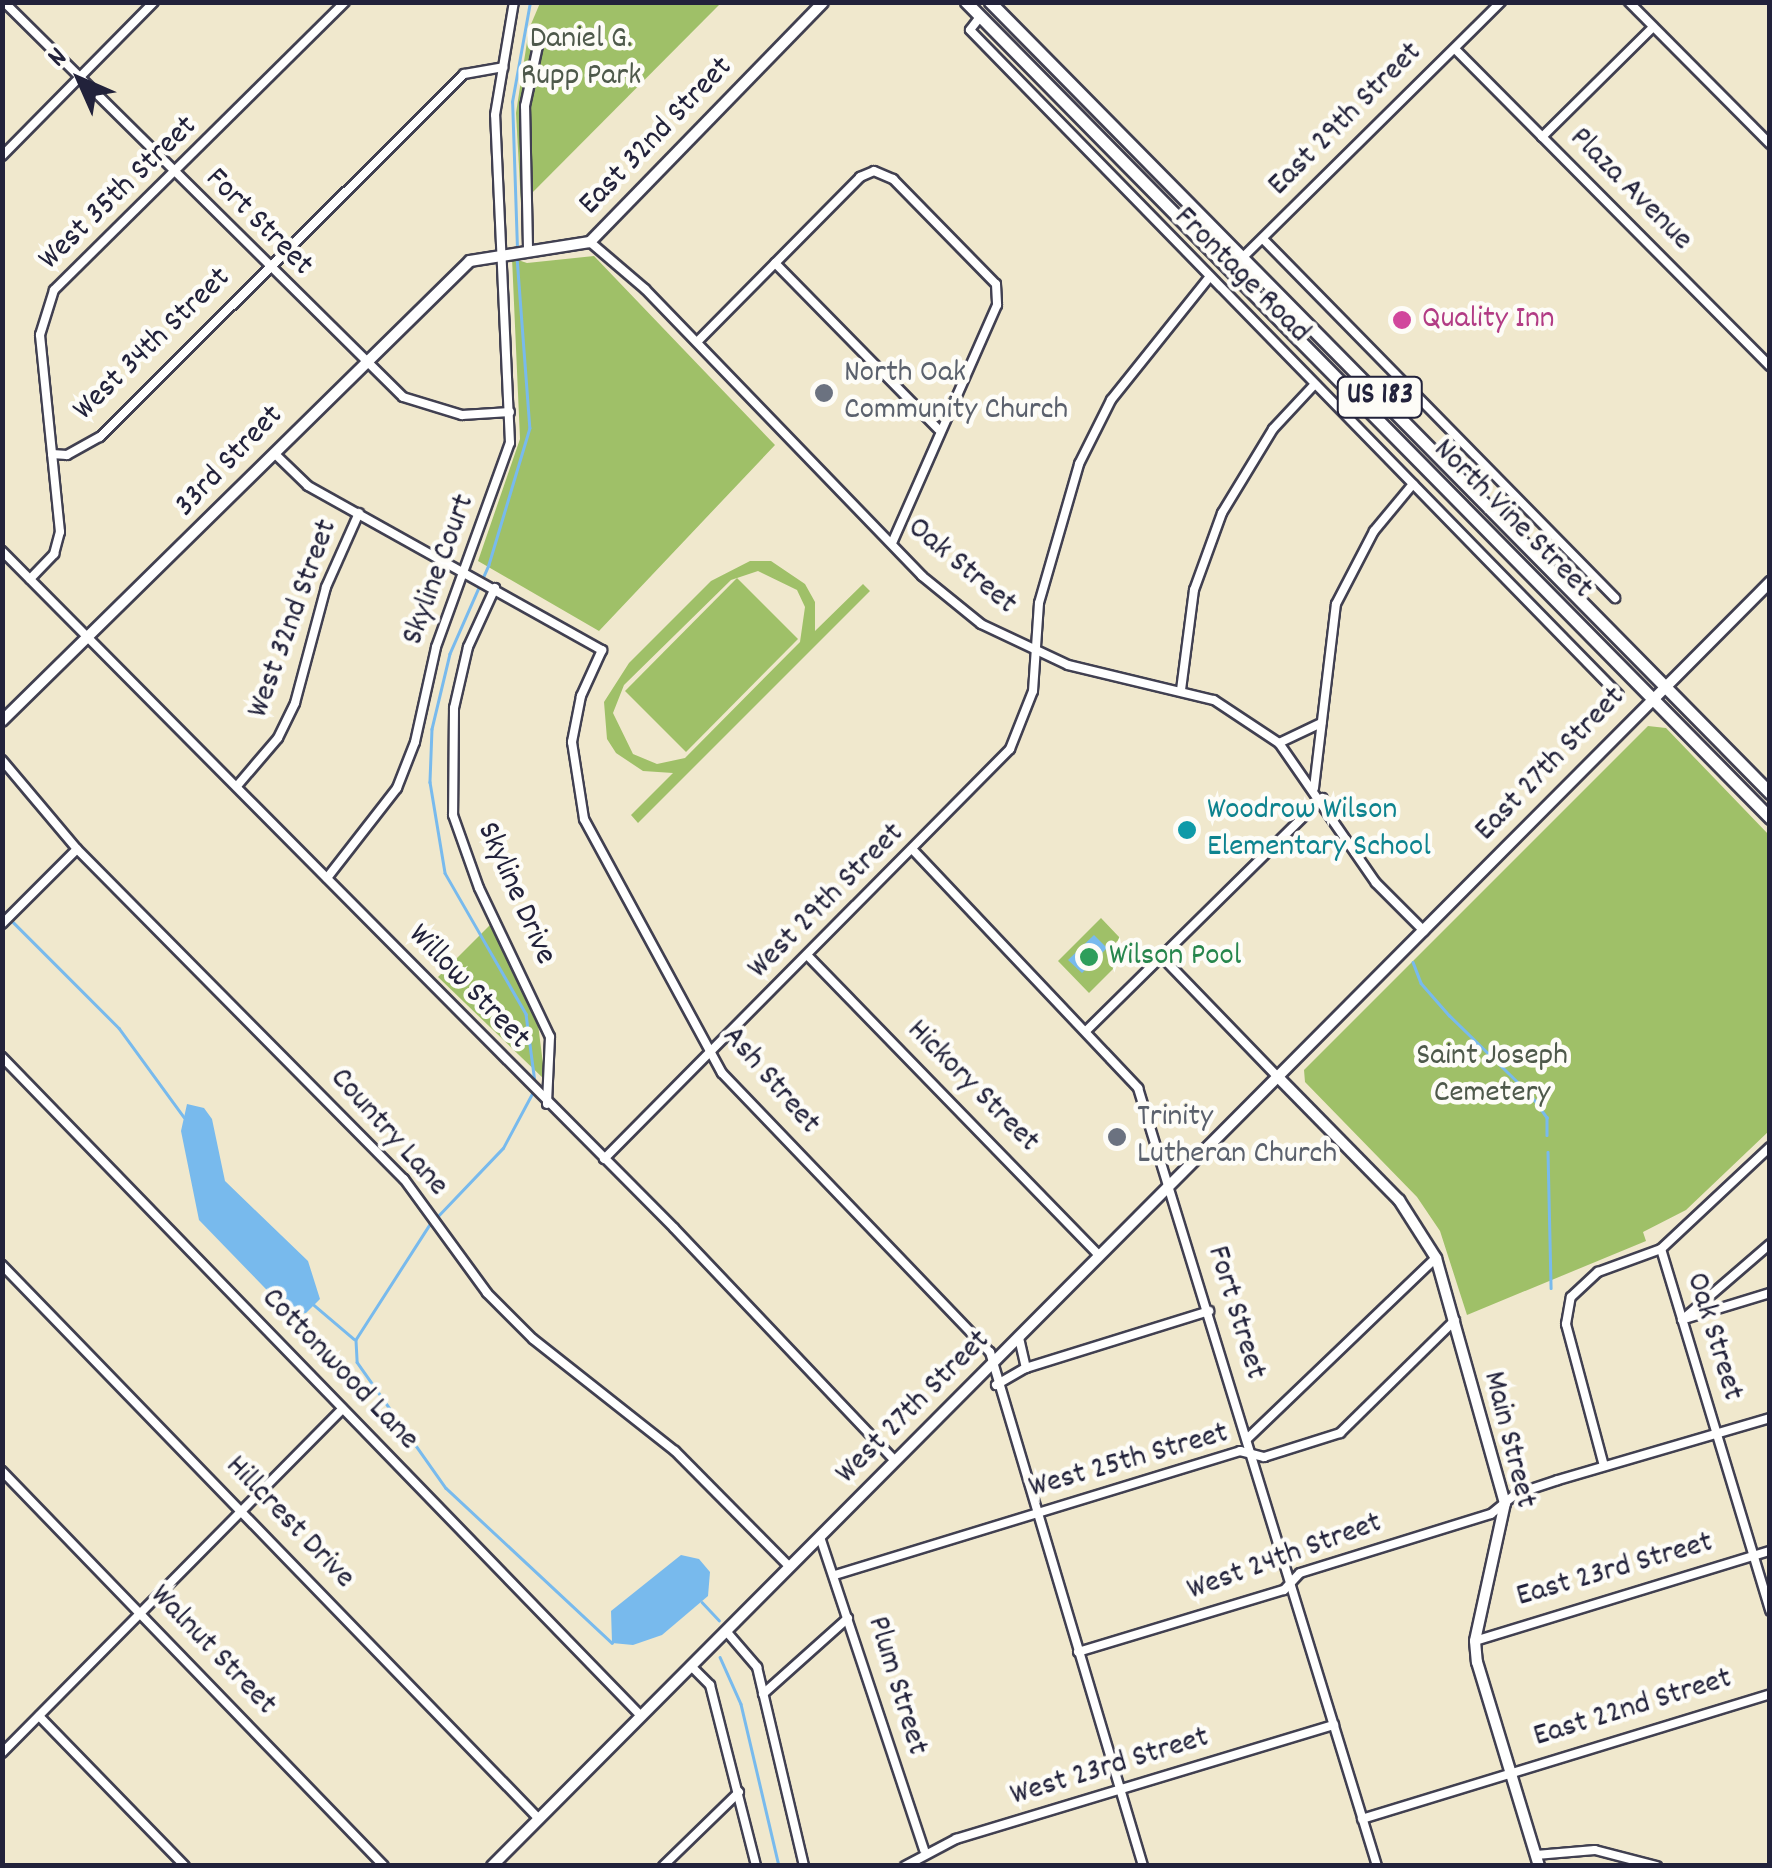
<!DOCTYPE html>
<html>
<head>
<meta charset="utf-8">
<style>
	body { margin:0 }
	#map { position:relative; width:1772px; height:1868px; overflow:hidden; background:#f0e8cd; font-family:Dekko,sans-serif }
	div>[style] { position:absolute }
	[style*='--x'] { left:calc(var(--x)*1px); top:calc(var(--y)*1px); width:calc(var(--w)*1px); rotate:calc(var(--a)*1deg) }
	.green>* { inset:0; background:#9fc068 }
	.water>* { inset:0; background:#78baed }
	.stream>* { height:2.5px; margin:-1.25px; padding:0 1.25px; transform-origin:1.25px; border-radius:1.25px; background:#78baed }
	.roads { filter:drop-shadow(2px 0 #414051) drop-shadow(-2px 0 #414051) drop-shadow(0 2px #414051) drop-shadow(0 -2px #414051) }
	.street>* { height:8px; margin:-4px; padding:0 4px; transform-origin:4px; border-radius:4px; background:#fff }
	.secondary>* { height:10px; margin:-5px; padding:0 5px; transform-origin:5px; border-radius:5px; background:#fff }
	.primary>* { height:11px; margin:-5.5px; padding:0 5.5px; transform-origin:5.5px; border-radius:5.5px; background:#fff }
	.dots>* { width:28px; height:28px; translate:-50% -50%; box-sizing:border-box; border:5px solid #fdfcf7; border-radius:50% }
	span { translate:-50% -50%; white-space:nowrap; text-align:center; line-height:1.15; -webkit-text-stroke:9px #fdfcf7; paint-order:stroke }
	.shield-label span { padding:2px 8px; background:#fdfcf7; border:2px solid; border-radius:8px; -webkit-text-stroke-width:0 }
	.shield-label { font-size:30px; color:#22223b; font-weight:700 }
	.park-label { font-size:32px; color:#4e594b }
	.street-label { font-size:32px; color:#22223b }
	.hotel-label { font-size:32px; color:#b23c85 }
	.left { translate:0 -50%; text-align:left }
	.worship-label { font-size:32px; color:#5b616d }
	.culture-label { font-size:32px; color:#0d838f }
	.leisure-label { font-size:32px; color:#27864d }
	.frame { position:absolute; inset:0; border:5px solid #22223b; pointer-events:none }
	.north { position:absolute; left:30px; top:30px; width:100px; height:100px; -webkit-text-stroke:8px #fdfcf7; paint-order:stroke; rotate:315deg; font-size:28px; font-weight:700; line-height:40px; text-align:center; color:#22223b }
	.north::after { content:''; display:block; margin:auto; width:35px; height:45px; background:#22223b; clip-path:polygon(50% 0,100% 100%,50% 72%,0 100%) }
</style>
</head>
<body>
<div id="map">
	<div class="green">
		<div style="clip-path:polygon(540px 3px,721px 3px,521px 204px,516px 113px,529px 29px)"></div>
		<div style="clip-path:polygon(594px 256px,775px 445px,599px 631px,478px 561px,520px 439px,512px 258px,527px 263px)"></div>
		<div style="clip-path:polygon(evenodd,750px 561px,771px 561px,805px 584px,815px 602px,815px 631px,863px 584px,870px 591px,638px 823px,631px 815px,673px 773px,643px 771px,616px 753px,607px 739px,604px 702px,629px 663px,711px 581px,750px 561px,758px 571px,797px 590px,805px 607px,800px 642px,685px 758px,657px 764px,633px 754px,613px 713px,624px 685px,731px 580px,758px 571px)"></div>
		<div style="clip-path:polygon(737px 578px,798px 639px,686px 752px,625px 691px)"></div>
		<div style="clip-path:polygon(1648px 726px,1666px 728px,1769px 835px,1769px 1131px,1686px 1210px,1643px 1232px,1646px 1241px,1467px 1315px,1440px 1231px,1417px 1197px,1305px 1082px,1304px 1070px)"></div>
		<div style="clip-path:polygon(1101px 918px,1120px 938px,1109px 950px,1120px 962px,1089px 993px,1058px 961px)"></div>
		<div style="clip-path:polygon(491px 924px,537px 1016px,545px 1080px,438px 977px)"></div>
	</div>
	<div class="water">
		<div style="clip-path:polygon(1094px 935px,1107px 948px,1082px 973px,1068px 960px)"></div>
		<div style="clip-path:polygon(187px 1104px,204px 1108px,212px 1119px,225px 1181px,308px 1261px,320px 1299px,306px 1313px,292px 1316px,199px 1220px,181px 1131px)"></div>
		<div style="clip-path:polygon(681px 1555px,699px 1559px,710px 1572px,708px 1596px,662px 1635px,633px 1645px,612px 1643px,611px 1611px)"></div>
	</div>
	<div class="stream">
		<div style="--x:517;--y:249;--w:147;--a:-91.9"></div>
		<div style="--x:512;--y:102;--w:102;--a:-79.8"></div>
		<div style="--x:517;--y:257;--w:171;--a:85.7"></div>
		<div style="--x:530;--y:428;--w:143;--a:106.7"></div>
		<div style="--x:489;--y:565;--w:97;--a:113.7"></div>
		<div style="--x:450;--y:654;--w:77;--a:103.5"></div>
		<div style="--x:432;--y:729;--w:53;--a:92.2"></div>
		<div style="--x:430;--y:782;--w:92;--a:80.6"></div>
		<div style="--x:445;--y:873;--w:163;--a:60.1"></div>
		<div style="--x:526;--y:1014;--w:69;--a:82.5"></div>
		<div style="--x:11;--y:920;--w:153;--a:45"></div>
		<div style="--x:119;--y:1028;--w:110;--a:53.9"></div>
		<div style="--x:1413;--y:962;--w:22;--a:69"></div>
		<div style="--x:1421;--y:983;--w:43;--a:48.8"></div>
		<div style="--x:1449;--y:1015;--w:113;--a:44.3"></div>
		<div style="--x:1530;--y:1094;--w:29;--a:54"></div>
		<div style="--x:1547;--y:1117;--w:18;--a:90"></div>
		<div style="--x:1548;--y:1152;--w:136;--a:88.7"></div>
		<div style="--x:437;--y:1217;--w:95;--a:-46.3"></div>
		<div style="--x:503;--y:1148;--w:66;--a:-61.9"></div>
		<div style="--x:431;--y:1223;--w:139;--a:122.7"></div>
		<div style="--x:356;--y:1340;--w:22;--a:87"></div>
		<div style="--x:357;--y:1362;--w:154;--a:54.8"></div>
		<div style="--x:446;--y:1488;--w:227;--a:43"></div>
		<div style="--x:314;--y:1305;--w:52;--a:40.4"></div>
		<div style="--x:702;--y:1602;--w:25;--a:47"></div>
		<div style="--x:720;--y:1657;--w:51;--a:65.9"></div>
		<div style="--x:741;--y:1704;--w:166;--a:76.8"></div>
	</div>
	<div class="roads">
		<div class="street">
			<div style="--x:4;--y:2;--w:561;--a:44.71"></div>
			<div style="--x:403;--y:397;--w:62;--a:17"></div>
			<div style="--x:462;--y:415;--w:48;--a:-3.6"></div>
			<div style="--x:1629;--y:2;--w:200;--a:45.2"></div>
			<div style="--x:980;--y:17;--w:16;--a:128"></div>
			<div style="--x:970;--y:30;--w:929;--a:45.7"></div>
			<div style="--x:1455;--y:49;--w:447;--a:45.2"></div>
			<div style="--x:1542;--y:137;--w:156;--a:-44.7"></div>
			<div style="--x:2;--y:156;--w:216;--a:-45.4"></div>
			<div style="--x:1263;--y:239;--w:503;--a:45.56"></div>
			<div style="--x:590;--y:242;--w:72;--a:40.5"></div>
			<div style="--x:645;--y:289;--w:399;--a:46"></div>
			<div style="--x:922;--y:576;--w:76;--a:39.1"></div>
			<div style="--x:981;--y:624;--w:96;--a:25.2"></div>
			<div style="--x:1068;--y:665;--w:150;--a:13.5"></div>
			<div style="--x:1214;--y:700;--w:78;--a:33.5"></div>
			<div style="--x:1279;--y:743;--w:170;--a:55.3"></div>
			<div style="--x:1376;--y:883;--w:68;--a:45"></div>
			<div style="--x:528;--y:248;--w:142;--a:-91.2"></div>
			<div style="--x:525;--y:106;--w:66;--a:-77.8"></div>
			<div style="--x:775;--y:263;--w:233;--a:45.5"></div>
			<div style="--x:1230;--y:270;--w:381;--a:-44.7"></div>
			<div style="--x:697;--y:342;--w:232;--a:-45.3"></div>
			<div style="--x:860;--y:177;--w:15;--a:-23"></div>
			<div style="--x:874;--y:171;--w:21;--a:23"></div>
			<div style="--x:893;--y:179;--w:147;--a:45.6"></div>
			<div style="--x:996;--y:284;--w:21;--a:87"></div>
			<div style="--x:997;--y:305;--w:260;--a:113.8"></div>
			<div style="--x:274;--y:453;--w:47;--a:44.1"></div>
			<div style="--x:308;--y:486;--w:337;--a:29.2"></div>
			<div style="--x:602;--y:650;--w:51;--a:114.5"></div>
			<div style="--x:581;--y:696;--w:47;--a:101.1"></div>
			<div style="--x:572;--y:742;--w:78;--a:81.1"></div>
			<div style="--x:584;--y:819;--w:289;--a:61.5"></div>
			<div style="--x:722;--y:1073;--w:387;--a:46.2"></div>
			<div style="--x:990;--y:1352;--w:536;--a:73.42"></div>
			<div style="--x:52;--y:454;--w:15;--a:4"></div>
			<div style="--x:67;--y:455;--w:38;--a:-29"></div>
			<div style="--x:100;--y:437;--w:514;--a:-44.92"></div>
			<div style="--x:464;--y:74;--w:40;--a:-10"></div>
			<div style="--x:2;--y:551;--w:954;--a:45.21"></div>
			<div style="--x:674;--y:1228;--w:321;--a:46.5"></div>
			<div style="--x:30;--y:579;--w:35;--a:-46"></div>
			<div style="--x:54;--y:554;--w:23;--a:-75"></div>
			<div style="--x:60;--y:532;--w:198;--a:-95.8"></div>
			<div style="--x:40;--y:335;--w:47;--a:-72.7"></div>
			<div style="--x:54;--y:290;--w:409;--a:-44.7"></div>
			<div style="--x:495;--y:588;--w:65;--a:114.6"></div>
			<div style="--x:468;--y:647;--w:63;--a:102.9"></div>
			<div style="--x:454;--y:708;--w:107;--a:90.5"></div>
			<div style="--x:453;--y:815;--w:77;--a:70.4"></div>
			<div style="--x:479;--y:888;--w:165;--a:64.5"></div>
			<div style="--x:550;--y:1037;--w:67;--a:92.6"></div>
			<div style="--x:1181;--y:690;--w:101;--a:-82.6"></div>
			<div style="--x:1194;--y:590;--w:82;--a:-70"></div>
			<div style="--x:1222;--y:513;--w:98;--a:-58.7"></div>
			<div style="--x:1273;--y:429;--w:60;--a:-47"></div>
			<div style="--x:1279;--y:743;--w:47;--a:-25.5"></div>
			<div style="--x:2;--y:760;--w:116;--a:49.9"></div>
			<div style="--x:77;--y:849;--w:465;--a:45.3"></div>
			<div style="--x:404;--y:1179;--w:141;--a:53.9"></div>
			<div style="--x:487;--y:1293;--w:65;--a:45"></div>
			<div style="--x:533;--y:1339;--w:181;--a:38.3"></div>
			<div style="--x:675;--y:1451;--w:162;--a:45.3"></div>
			<div style="--x:237;--y:786;--w:63;--a:-49.5"></div>
			<div style="--x:278;--y:738;--w:39;--a:-64"></div>
			<div style="--x:295;--y:703;--w:120;--a:-75"></div>
			<div style="--x:326;--y:587;--w:81;--a:-66"></div>
			<div style="--x:1314;--y:788;--w:185;--a:-83.2"></div>
			<div style="--x:1336;--y:604;--w:82;--a:-62.5"></div>
			<div style="--x:1374;--y:531;--w:61;--a:-50.3"></div>
			<div style="--x:913;--y:850;--w:328;--a:46.6"></div>
			<div style="--x:1138;--y:1088;--w:814;--a:72.92"></div>
			<div style="--x:327;--y:878;--w:114;--a:-52.1"></div>
			<div style="--x:397;--y:788;--w:49;--a:-68.6"></div>
			<div style="--x:415;--y:742;--w:97;--a:-77.5"></div>
			<div style="--x:436;--y:647;--w:217;--a:-70.1"></div>
			<div style="--x:510;--y:443;--w:328;--a:-92.6"></div>
			<div style="--x:495;--y:115;--w:115;--a:-80.5"></div>
			<div style="--x:2;--y:924;--w:106;--a:-45"></div>
			<div style="--x:807;--y:955;--w:420;--a:45.8"></div>
			<div style="--x:1161;--y:956;--w:168;--a:46"></div>
			<div style="--x:1086;--y:1031;--w:332;--a:-44.6"></div>
			<div style="--x:2;--y:1057;--w:918;--a:45.88"></div>
			<div style="--x:604;--y:1159;--w:577;--a:-45.28"></div>
			<div style="--x:1010;--y:749;--w:62;--a:-68.4"></div>
			<div style="--x:1033;--y:691;--w:88;--a:-86.1"></div>
			<div style="--x:1039;--y:603;--w:145;--a:-73.9"></div>
			<div style="--x:1079;--y:464;--w:72;--a:-63.4"></div>
			<div style="--x:1111;--y:400;--w:155;--a:-51.3"></div>
			<div style="--x:1661;--y:1249;--w:378;--a:73.2"></div>
			<div style="--x:2;--y:1265;--w:770;--a:45.89"></div>
			<div style="--x:1688;--y:1318;--w:86;--a:-17"></div>
			<div style="--x:1682;--y:1320;--w:116;--a:-40.8"></div>
			<div style="--x:1019;--y:1338;--w:31;--a:77"></div>
			<div style="--x:996;--y:1385;--w:34;--a:-30"></div>
			<div style="--x:1026;--y:1368;--w:192;--a:-17.3"></div>
			<div style="--x:1247;--y:1439;--w:262;--a:-43.8"></div>
			<div style="--x:1604;--y:1466;--w:147;--a:-105"></div>
			<div style="--x:1566;--y:1324;--w:27;--a:-80"></div>
			<div style="--x:1571;--y:1297;--w:37;--a:-43"></div>
			<div style="--x:1598;--y:1272;--w:67;--a:-20.1"></div>
			<div style="--x:1661;--y:1249;--w:149;--a:-43.1"></div>
			<div style="--x:2;--y:1471;--w:549;--a:45.96"></div>
			<div style="--x:820;--y:1537;--w:330;--a:71.6"></div>
			<div style="--x:835;--y:1575;--w:424;--a:-17"></div>
			<div style="--x:1240;--y:1451;--w:25;--a:14"></div>
			<div style="--x:1264;--y:1457;--w:80;--a:-17.5"></div>
			<div style="--x:1340;--y:1433;--w:161;--a:-44.5"></div>
			<div style="--x:726;--y:1631;--w:48;--a:49.3"></div>
			<div style="--x:757;--y:1667;--w:204;--a:76.7"></div>
			<div style="--x:1475;--y:1641;--w:308;--a:-17"></div>
			<div style="--x:1078;--y:1652;--w:215;--a:-16.8"></div>
			<div style="--x:1284;--y:1590;--w:23;--a:-47"></div>
			<div style="--x:1300;--y:1573;--w:200;--a:-17.2"></div>
			<div style="--x:1491;--y:1514;--w:32;--a:-39"></div>
			<div style="--x:1516;--y:1494;--w:44;--a:-18.4"></div>
			<div style="--x:1558;--y:1480;--w:221;--a:-16.3"></div>
			<div style="--x:691;--y:1666;--w:27;--a:45"></div>
			<div style="--x:710;--y:1685;--w:187;--a:75.7"></div>
			<div style="--x:763;--y:1694;--w:114;--a:-41.8"></div>
			<div style="--x:39;--y:1716;--w:209;--a:45.8"></div>
			<div style="--x:2;--y:1753;--w:483;--a:-45.3"></div>
			<div style="--x:1362;--y:1819;--w:427;--a:-17"></div>
			<div style="--x:1536;--y:1855;--w:59;--a:-4.8"></div>
			<div style="--x:1595;--y:1850;--w:64;--a:14.5"></div>
			<div style="--x:663;--y:1866;--w:106;--a:-44.2"></div>
			<div style="--x:905;--y:1866;--w:58;--a:-27.9"></div>
			<div style="--x:956;--y:1839;--w:395;--a:-16.8"></div>
		</div>
		<div class="secondary">
			<div style="--x:2;--y:721;--w:656;--a:-44.51"></div>
			<div style="--x:470;--y:261;--w:121;--a:-9"></div>
			<div style="--x:590;--y:242;--w:334;--a:-45.8"></div>
			<div style="--x:1278;--y:1077;--w:173;--a:45.5"></div>
			<div style="--x:1399;--y:1200;--w:69;--a:57.5"></div>
			<div style="--x:1436;--y:1258;--w:255;--a:74.3"></div>
			<div style="--x:1505;--y:1503;--w:141;--a:102.3"></div>
			<div style="--x:1475;--y:1641;--w:21;--a:85"></div>
			<div style="--x:1477;--y:1662;--w:213;--a:73.1"></div>
			<div style="--x:492;--y:1866;--w:1812;--a:-45.13"></div>
		</div>
		<div class="primary">
			<div style="--x:966;--y:2;--w:1146;--a:45.42"></div>
			<div style="--x:990;--y:2;--w:1111;--a:45.4"></div>
		</div>
	</div>
	<div class="dots">
		<div style="left:1402px;top:320px;background:#d1479c"></div>
		<div style="left:824px;top:393px;background:#6b7280"></div>
		<div style="left:1187px;top:830px;background:#0f9aa8"></div>
		<div style="left:1089px;top:957px;background:#2e9e5b"></div>
		<div style="left:1117px;top:1137px;background:#6b7280"></div>
	</div>
	<div class="shield-label">
		<span style="left:1380px;top:397px">US 183</span>
	</div>
	<div class="park-label">
		<span style="left:581px;top:59px">Daniel G.<br>Rupp Park</span>
		<span style="left:1492px;top:1076px">Saint Joseph<br>Cemetery</span>
	</div>
	<div class="street-label">
		<span style="left:1346px;top:120px;rotate:-45deg">East 29th Street</span>
		<span style="left:657px;top:137px;rotate:-46deg">East 32nd Street</span>
		<span style="left:1630px;top:190px;rotate:45deg">Plaza Avenue</span>
		<span style="left:119px;top:194px;rotate:-44deg">West 35th Street</span>
		<span style="left:258px;top:223px;rotate:45deg">Fort Street</span>
		<span style="left:1241px;top:276px;rotate:45deg">Frontage Road</span>
		<span style="left:153px;top:345px;rotate:-44deg">West 34th Street</span>
		<span style="left:230px;top:462px;rotate:-46deg">33rd Street</span>
		<span style="left:1512px;top:520px;rotate:45deg">North Vine Street</span>
		<span style="left:961px;top:567px;rotate:40deg">Oak Street</span>
		<span style="left:440px;top:570px;rotate:-70deg">Skyline Court</span>
		<span style="left:294px;top:619px;rotate:-70deg">West 32nd Street</span>
		<span style="left:1551px;top:765px;rotate:-46deg">East 27th Street</span>
		<span style="left:515px;top:894px;rotate:66deg">Skyline Drive</span>
		<span style="left:827px;top:902px;rotate:-45deg">West 29th Street</span>
		<span style="left:468px;top:988px;rotate:46deg">Willow Street</span>
		<span style="left:770px;top:1081px;rotate:49deg">Ash Street</span>
		<span style="left:972px;top:1087px;rotate:45deg">Hickory Street</span>
		<span style="left:388px;top:1133px;rotate:48deg">Country Lane</span>
		<span style="left:1235px;top:1313px;rotate:73deg">Fort Street</span>
		<span style="left:1713px;top:1337px;rotate:73deg">Oak Street</span>
		<span style="left:339px;top:1370px;rotate:46deg">Cottonwood Lane</span>
		<span style="left:914px;top:1408px;rotate:-45deg">West 27th Street</span>
		<span style="left:1508px;top:1440px;rotate:76deg">Main Street</span>
		<span style="left:1129px;top:1462px;rotate:-16deg">West 25th Street</span>
		<span style="left:289px;top:1523px;rotate:46deg">Hillcrest Drive</span>
		<span style="left:1285px;top:1558px;rotate:-20deg">West 24th Street</span>
		<span style="left:1615px;top:1571px;rotate:-16deg">East 23rd Street</span>
		<span style="left:212px;top:1651px;rotate:46deg">Walnut Street</span>
		<span style="left:896px;top:1686px;rotate:73deg">Plum Street</span>
		<span style="left:1633px;top:1709px;rotate:-17deg">East 22nd Street</span>
		<span style="left:1110px;top:1768px;rotate:-17deg">West 23rd Street</span>
	</div>
	<div class="hotel-label">
		<span class="left" style="left:1422px;top:320px">Quality Inn</span>
	</div>
	<div class="worship-label">
		<span class="left" style="left:844px;top:393px">North Oak<br>Community Church</span>
		<span class="left" style="left:1137px;top:1137px">Trinity<br>Lutheran Church</span>
	</div>
	<div class="culture-label">
		<span class="left" style="left:1207px;top:830px">Woodrow Wilson<br>Elementary School</span>
	</div>
	<div class="leisure-label">
		<span class="left" style="left:1109px;top:957px">Wilson Pool</span>
	</div>
	<div class="frame"></div>
	<div class="north">N</div>
</div>
</body>
</html>
